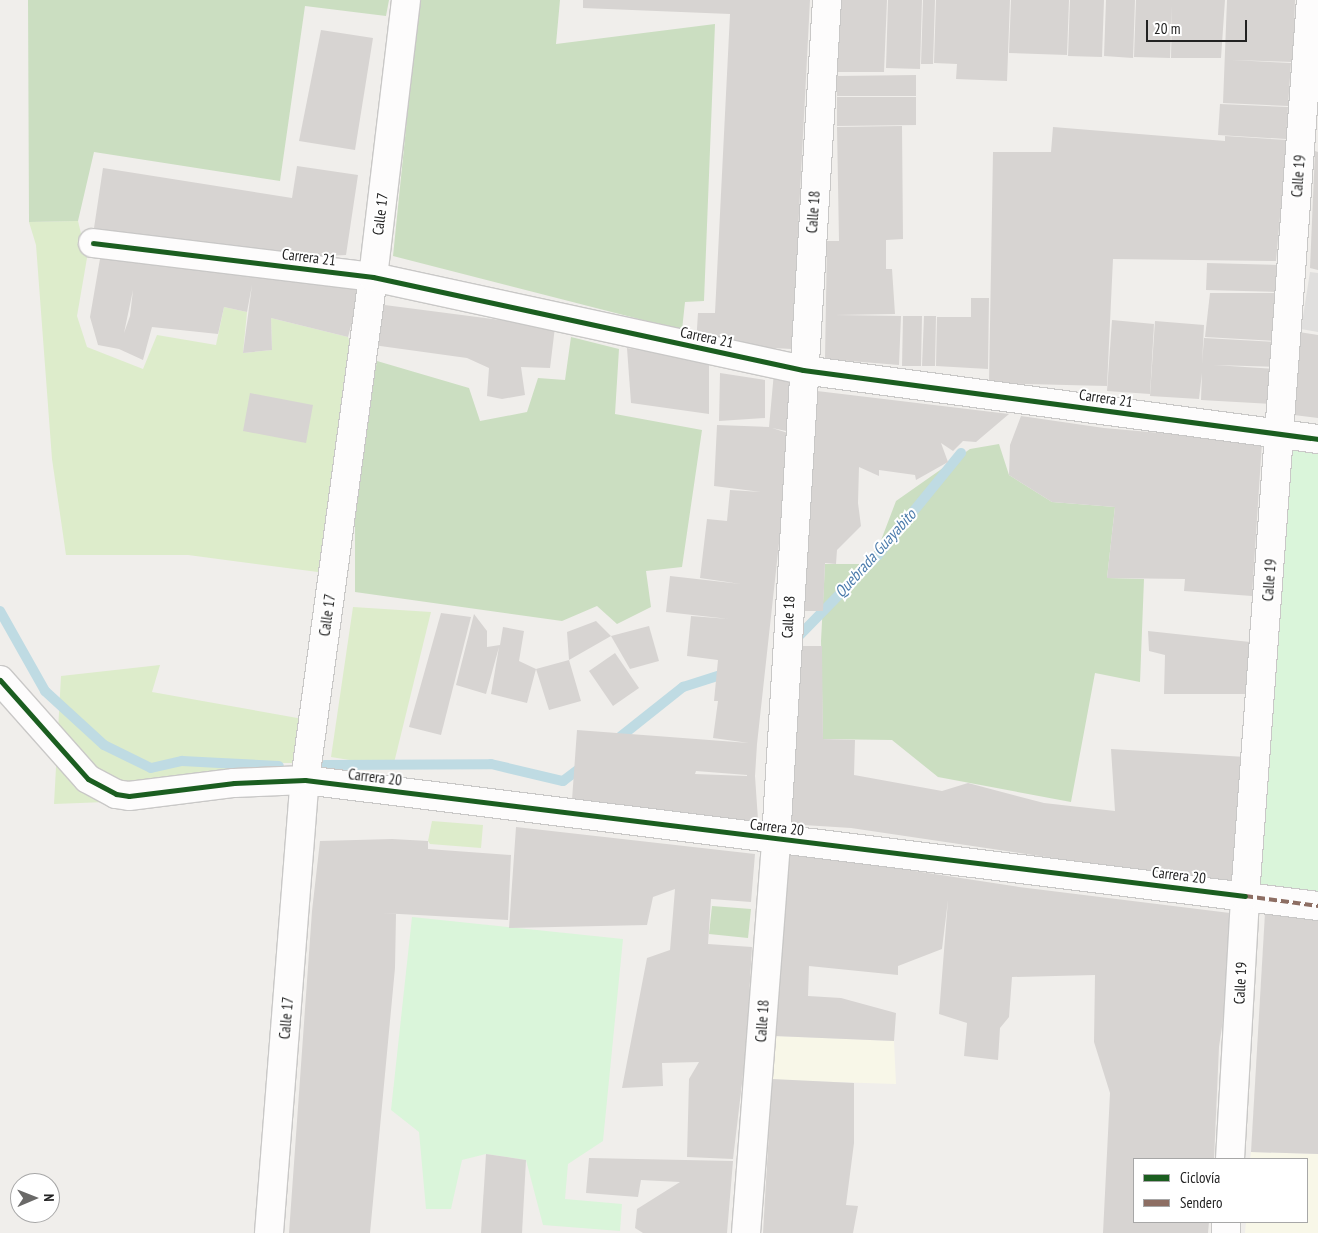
<!DOCTYPE html>
<html>
<head>
<meta charset="utf-8">
<style>
	body { margin:0 }
	#map { position:relative; width:1318px; height:1233px; overflow:hidden; background:#f0eeeb; font-family:"PT Sans Narrow",sans-serif }
	div>[style] { position:absolute }
	[style*='--x'] { left:calc(var(--x)*1px); top:calc(var(--y)*1px); width:calc(var(--w)*1px); rotate:calc(var(--a)*1deg) }
	.education>* { inset:0; background:#f8f7e8 }
	.grass>* { inset:0; background:#ddeccb }
	.forest>* { inset:0; background:#cbdec1 }
	.park>* { inset:0; background:#daf5da }
	.parking>* { inset:0; background:#e0dfde }
	.stream>* { height:10px; margin:-5px; padding:0 5px; transform-origin:5px; border-radius:5px; background:#bfdbe3 }
	.building>* { inset:0; background:#d7d4d2 }
	.roads { filter:drop-shadow(1px 0 #c9c8c7) drop-shadow(-1px 0 #c9c8c7) drop-shadow(0 1px #c9c8c7) drop-shadow(0 -1px #c9c8c7) }
	.minor>* { height:28px; margin:-14px; padding:0 14px; transform-origin:14px; border-radius:14px; background:#fdfcfc }
	.quiet>* { height:4px; margin-top:-2px; transform-origin:0; background:repeating-linear-gradient(90deg,#8d6e63 0 8px,transparent 0 12px) }
	.cycleway>* { height:5px; margin:-2.5px; padding:0 2.5px; transform-origin:2.5px; border-radius:2.5px; background:#1b5e20 }
	span { translate:-50% -50%; white-space:nowrap; text-align:center; line-height:1.15; -webkit-text-stroke:4px #fff; paint-order:stroke }
	.street-label { font-size:15px; color:#222 }
	.water-label { font-size:16px; color:#4a7aab; font-style:italic }
	.legend { position:absolute; left:1133px; top:1158px; width:175px; height:65px; box-sizing:border-box; background:#fff; border:1px solid #a7a7a7; margin:0; padding:6px 9px; list-style:none; font-size:15px; color:#222 }
	.legend li { display:flex; align-items:center; gap:10px; height:25px }
	.legend b { width:25px; border:1px solid #a7a7a7 }
	.north { position:absolute; left:10px; top:1173px; width:50px; height:50px; box-sizing:border-box; background:#fff; border:1px solid #a7a7a7; border-radius:50%; rotate:89deg; font-size:14px; font-weight:700; line-height:20px; text-align:center; color:#222 }
	.north::after { content:''; display:block; margin:auto; width:18px; height:22px; background:#6a6968; clip-path:polygon(50% 0,100% 100%,50% 72%,0 100%) }
	.scale { position:absolute; left:1146px; top:20px; width:101px; height:22px; box-sizing:border-box; border:2px solid #222; border-top:0; padding-left:6px; font-size:15px; line-height:18px; white-space:nowrap; color:#222; -webkit-text-stroke:4px #fff; paint-order:stroke }
</style>
</head>
<body>
<div id="map">
	<div class="education">
		<div style="clip-path:polygon(774px 1036px,894px 1041px,896px 1084px,772px 1080px)"></div>
		<div style="clip-path:polygon(1251px 1152px,1318px 1154px,1318px 1233px,1245px 1233px,1246px 1222px,1307px 1222px,1307px 1159px,1250px 1159px)"></div>
	</div>
	<div class="grass">
		<div style="clip-path:polygon(78px 221px,87px 258px,77px 316px,87px 347px,143px 369px,157px 335px,216px 345px,224px 307px,247px 312px,243px 353px,272px 350px,271px 318px,348px 337px,351px 347px,318px 572px,188px 555px,66px 555px,52px 459px,36px 245px,29px 222px)"></div>
		<div style="clip-path:polygon(353px 607px,431px 612px,393px 767px,331px 757px)"></div>
		<div style="clip-path:polygon(160px 665px,152px 692px,303px 719px,299px 763px,255px 763px,158px 800px,54px 804px,61px 676px)"></div>
		<div style="clip-path:polygon(432px 821px,483px 825px,481px 848px,430px 844px,428px 841px)"></div>
	</div>
	<div class="forest">
		<div style="clip-path:polygon(28px 0,389px 0,386px 16px,305px 6px,280px 181px,94px 152px,78px 221px,29px 222px)"></div>
		<div style="clip-path:polygon(419px 0,560px 0,556px 44px,715px 24px,704px 301px,685px 302px,682px 330px,393px 256px)"></div>
		<div style="clip-path:polygon(571px 337px,619px 349px,615px 414px,702px 430px,682px 567px,646px 571px,651px 607px,617px 624px,597px 606px,562px 621px,355px 592px,355px 479px,377px 361px,469px 388px,480px 421px,527px 412px,538px 378px,565px 380px)"></div>
		<div style="clip-path:polygon(999px 444px,1009px 475px,1052px 502px,1115px 507px,1107px 578px,1144px 579px,1140px 682px,1095px 673px,1071px 802px,938px 777px,892px 740px,823px 739px,821px 641px,825px 564px,872px 564px,896px 501px,970px 449px)"></div>
		<div style="clip-path:polygon(712px 906px,751px 909px,748px 938px,709px 934px)"></div>
	</div>
	<div class="park">
		<div style="clip-path:polygon(1280px 434px,1318px 439px,1318px 906px,1245px 896px)"></div>
		<div style="clip-path:polygon(412px 917px,623px 939px,603px 1141px,568px 1164px,565px 1199px,622px 1204px,620px 1231px,543px 1225px,526px 1160px,486px 1154px,462px 1160px,451px 1209px,426px 1209px,419px 1132px,391px 1110px)"></div>
	</div>
	<div class="parking">
		<div style="clip-path:polygon(1310px 272px,1318px 273px,1318px 332px,1301px 329px)"></div>
	</div>
	<div class="stream">
		<div style="--x:0;--y:611;--w:92;--a:60.6"></div>
		<div style="--x:45;--y:691;--w:80;--a:42.5"></div>
		<div style="--x:104;--y:745;--w:52;--a:26.1"></div>
		<div style="--x:151;--y:768;--w:32;--a:-13"></div>
		<div style="--x:182;--y:761;--w:97;--a:3"></div>
		<div style="--x:793;--y:642;--w:120;--a:-45.7"></div>
		<div style="--x:877;--y:556;--w:133;--a:-50.8"></div>
		<div style="--x:615;--y:741;--w:87;--a:-38.5"></div>
		<div style="--x:683;--y:687;--w:46;--a:-17.7"></div>
		<div style="--x:325;--y:765;--w:166;--a:-0.3"></div>
		<div style="--x:491;--y:764;--w:74;--a:13.3"></div>
		<div style="--x:563;--y:781;--w:26;--a:-37"></div>
	</div>
	<div class="building">
		<div style="clip-path:polygon(583px 0,810px 0,792px 349px,696px 344px,698px 313px,715px 313px,730px 14px,583px 8px)"></div>
		<div style="clip-path:polygon(839px 0,887px 0,884px 72px,835px 72px)"></div>
		<div style="clip-path:polygon(888px 0,922px 0,920px 69px,886px 68px)"></div>
		<div style="clip-path:polygon(923px 0,935px 0,933px 64px,921px 64px)"></div>
		<div style="clip-path:polygon(936px 0,1010px 0,1007px 81px,956px 79px,957px 64px,934px 63px)"></div>
		<div style="clip-path:polygon(1011px 0,1069px 0,1067px 55px,1009px 53px)"></div>
		<div style="clip-path:polygon(1070px 0,1104px 0,1102px 57px,1068px 56px)"></div>
		<div style="clip-path:polygon(1106px 0,1135px 0,1133px 58px,1104px 56px)"></div>
		<div style="clip-path:polygon(1136px 0,1225px 0,1221px 58px,1171px 58px,1172px 6px,1170px 58px,1134px 57px)"></div>
		<div style="clip-path:polygon(1227px 0,1295px 0,1293px 62px,1231px 60px,1291px 63px,1288px 106px,1223px 103px)"></div>
		<div style="clip-path:polygon(321px 30px,373px 38px,355px 150px,299px 141px)"></div>
		<div style="clip-path:polygon(916px 75px,916px 96px,837px 96px,837px 76px)"></div>
		<div style="clip-path:polygon(837px 97px,916px 97px,916px 125px,837px 126px)"></div>
		<div style="clip-path:polygon(1220px 104px,1288px 107px,1286px 139px,1218px 135px)"></div>
		<div style="clip-path:polygon(902px 126px,903px 239px,886px 240px,886px 269px,892px 269px,895px 314px,835px 315px,901px 316px,899px 365px,825px 359px,827px 241px,839px 241px,837px 127px)"></div>
		<div style="clip-path:polygon(1053px 127px,1225px 141px,1225px 136px,1287px 140px,1276px 261px,1113px 259px,1107px 386px,989px 383px,993px 152px,1051px 152px)"></div>
		<div style="clip-path:polygon(1315px 151px,1318px 152px,1318px 270px,1310px 268px)"></div>
		<div style="clip-path:polygon(297px 166px,358px 175px,346px 255px,283px 258px,94px 228px,103px 168px,292px 198px)"></div>
		<div style="clip-path:polygon(evenodd,101px 253px,361px 288px,348px 337px,271px 318px,272px 350px,243px 353px,252px 285px,247px 312px,224px 307px,218px 334px,152px 327px,143px 360px,119px 349px,98px 345px,90px 317px,101px 253px,133px 290px,130px 316px,124px 333px,133px 290px)"></div>
		<div style="clip-path:polygon(1207px 263px,1278px 265px,1277px 292px,1206px 290px)"></div>
		<div style="clip-path:polygon(1210px 293px,1280px 293px,1277px 341px,1205px 337px)"></div>
		<div style="clip-path:polygon(971px 298px,989px 298px,988px 369px,936px 366px,937px 317px,971px 317px)"></div>
		<div style="clip-path:polygon(377px 304px,555px 327px,550px 368px,521px 367px,525px 395px,502px 399px,487px 396px,489px 368px,467px 358px,373px 345px)"></div>
		<div style="clip-path:polygon(903px 316px,922px 316px,921px 366px,902px 366px)"></div>
		<div style="clip-path:polygon(924px 316px,936px 316px,935px 366px,922px 366px)"></div>
		<div style="clip-path:polygon(1112px 320px,1154px 324px,1150px 394px,1107px 391px)"></div>
		<div style="clip-path:polygon(1155px 321px,1204px 325px,1202px 364px,1204px 338px,1277px 342px,1276px 367px,1214px 365px,1276px 369px,1274px 404px,1201px 400px,1202px 373px,1199px 399px,1150px 396px)"></div>
		<div style="clip-path:polygon(1299px 332px,1318px 335px,1318px 418px,1294px 415px)"></div>
		<div style="clip-path:polygon(627px 348px,709px 362px,709px 414px,631px 403px)"></div>
		<div style="clip-path:polygon(evenodd,774px 372px,793px 376px,791px 432px,772px 428px,791px 434px,757px 744px,755px 776px,758px 820px,693px 825px,693px 811px,692px 821px,571px 814px,577px 730px,749px 743px,713px 738px,718px 701px,714px 701px,718px 660px,687px 656px,691px 616px,729px 619px,666px 612px,670px 576px,741px 584px,700px 578px,707px 519px,727px 521px,730px 490px,761px 492px,714px 486px,717px 425px,769px 427px,774px 372px,696px 771px,747px 775px,747px 776px,695px 774px,696px 771px)"></div>
		<div style="clip-path:polygon(720px 373px,765px 380px,765px 418px,719px 421px)"></div>
		<div style="clip-path:polygon(817px 391px,1009px 414px,976px 442px,963px 441px,953px 451px,941px 443px,948px 462px,916px 480px,915px 475px,879px 470px,879px 476px,859px 467px,858px 503px,861px 526px,837px 550px,836px 564px,825px 563px,823px 611px,804px 611px)"></div>
		<div style="clip-path:polygon(250px 393px,313px 405px,306px 443px,243px 431px)"></div>
		<div style="clip-path:polygon(1021px 416px,1104px 428px,1262px 442px,1252px 596px,1184px 591px,1185px 579px,1107px 578px,1115px 507px,1052px 502px,1009px 475px,1010px 445px)"></div>
		<div style="clip-path:polygon(441px 613px,471px 617px,441px 735px,409px 727px)"></div>
		<div style="clip-path:polygon(474px 614px,487px 631px,487px 647px,500px 645px,503px 627px,524px 631px,519px 661px,536px 669px,569px 660px,567px 632px,596px 621px,611px 636px,569px 660px,581px 701px,549px 710px,536px 669px,527px 703px,491px 694px,499px 647px,486px 694px,456px 685px)"></div>
		<div style="clip-path:polygon(649px 626px,659px 661px,630px 669px,611px 636px)"></div>
		<div style="clip-path:polygon(1148px 631px,1250px 642px,1248px 694px,1164px 694px,1165px 655px,1149px 651px)"></div>
		<div style="clip-path:polygon(802px 646px,822px 646px,823px 739px,855px 740px,854px 775px,942px 791px,968px 783px,1044px 803px,1115px 811px,1111px 749px,1246px 757px,1236px 885px,851px 828px,788px 824px)"></div>
		<div style="clip-path:polygon(615px 653px,639px 688px,613px 706px,589px 671px)"></div>
		<div style="clip-path:polygon(516px 827px,755px 854px,751px 902px,711px 899px,708px 944px,752px 947px,746px 1050px,733px 1159px,687px 1157px,689px 1079px,699px 1062px,662px 1063px,663px 1086px,622px 1088px,647px 958px,670px 950px,675px 889px,653px 897px,647px 925px,509px 928px)"></div>
		<div style="clip-path:polygon(392px 839px,428px 841px,428px 849px,511px 855px,508px 920px,381px 913px,396px 914px,395px 968px,370px 1233px,289px 1233px,312px 911px,320px 841px)"></div>
		<div style="clip-path:polygon(790px 852px,1019px 887px,1230px 913px,1224px 1013px,1219px 1047px,1214px 1159px,1134px 1159px,1134px 1222px,1209px 1222px,1208px 1233px,1103px 1233px,1110px 1093px,1094px 1042px,1095px 975px,1012px 977px,1009px 1017px,1000px 1028px,998px 1060px,964px 1056px,967px 1023px,939px 1014px,948px 900px,942px 949px,898px 966px,898px 975px,809px 966px,808px 996px,841px 998px,896px 1013px,894px 1041px,774px 1036px)"></div>
		<div style="clip-path:polygon(1265px 913px,1318px 921px,1318px 1154px,1251px 1152px)"></div>
		<div style="clip-path:polygon(772px 1079px,854px 1083px,854px 1143px,846px 1205px,858px 1206px,853px 1233px,763px 1233px)"></div>
		<div style="clip-path:polygon(486px 1154px,526px 1160px,522px 1233px,481px 1233px)"></div>
		<div style="clip-path:polygon(589px 1158px,733px 1161px,727px 1233px,643px 1233px,635px 1228px,637px 1209px,680px 1182px,641px 1180px,638px 1197px,586px 1193px)"></div>
	</div>
	<div class="roads">
		<div class="minor">
			<div style="--x:93;--y:243;--w:282;--a:6.9"></div>
			<div style="--x:373;--y:277;--w:440;--a:12.2"></div>
			<div style="--x:803;--y:370;--w:520;--a:7.63"></div>
			<div style="--x:0;--y:680;--w:132;--a:48.4"></div>
			<div style="--x:88;--y:779;--w:32;--a:28"></div>
			<div style="--x:116;--y:794;--w:13;--a:9"></div>
			<div style="--x:129;--y:796;--w:106;--a:-7.1"></div>
			<div style="--x:234;--y:783;--w:71;--a:-2.4"></div>
			<div style="--x:305;--y:780;--w:1021;--a:7.09"></div>
			<div style="--x:1230;--y:1159;--w:263;--a:-86.7"></div>
			<div style="--x:1245;--y:896;--w:898;--a:-85.79"></div>
			<div style="--x:269;--y:1233;--w:454;--a:-85.5"></div>
			<div style="--x:305;--y:780;--w:508;--a:-82.3"></div>
			<div style="--x:373;--y:277;--w:279;--a:-83.2"></div>
			<div style="--x:746;--y:1233;--w:395;--a:-85.6"></div>
			<div style="--x:776;--y:839;--w:841;--a:-86.52"></div>
			<div style="--x:1226;--y:1233;--w:11;--a:-90"></div>
		</div>
	</div>
	<div class="quiet">
		<div style="--x:1245;--y:896;--w:74;--a:7.8"></div>
	</div>
	<div class="cycleway">
		<div style="--x:93;--y:243;--w:282;--a:6.9"></div>
		<div style="--x:373;--y:277;--w:440;--a:12.2"></div>
		<div style="--x:803;--y:370;--w:520;--a:7.63"></div>
		<div style="--x:0;--y:680;--w:132;--a:48.4"></div>
		<div style="--x:88;--y:779;--w:32;--a:28"></div>
		<div style="--x:116;--y:794;--w:13;--a:9"></div>
		<div style="--x:129;--y:796;--w:106;--a:-7.1"></div>
		<div style="--x:234;--y:783;--w:71;--a:-2.4"></div>
		<div style="--x:305;--y:780;--w:947;--a:7.03"></div>
	</div>
	<div class="street-label">
		<span style="left:1298px;top:176px;rotate:-86deg">Calle 19</span>
		<span style="left:813px;top:212px;rotate:-86deg">Calle 18</span>
		<span style="left:380px;top:214px;rotate:-83deg">Calle 17</span>
		<span style="left:309px;top:257px;rotate:7deg">Carrera 21</span>
		<span style="left:707px;top:337px;rotate:12deg">Carrera 21</span>
		<span style="left:1106px;top:398px;rotate:8deg">Carrera 21</span>
		<span style="left:1269px;top:580px;rotate:-86deg">Calle 19</span>
		<span style="left:327px;top:615px;rotate:-82deg">Calle 17</span>
		<span style="left:788px;top:617px;rotate:-87deg">Calle 18</span>
		<span style="left:375px;top:777px;rotate:7deg">Carrera 20</span>
		<span style="left:777px;top:827px;rotate:7deg">Carrera 20</span>
		<span style="left:1179px;top:875px;rotate:7deg">Carrera 20</span>
		<span style="left:1240px;top:983px;rotate:-87deg">Calle 19</span>
		<span style="left:286px;top:1018px;rotate:-85deg">Calle 17</span>
		<span style="left:762px;top:1021px;rotate:-86deg">Calle 18</span>
	</div>
	<div class="water-label">
		<span style="left:875px;top:553px;rotate:-48deg">Quebrada Guayabito</span>
	</div>
	<ul class="legend">
	<li><b style="height:6px;background:#1b5e20"></b>Ciclovía</li>
	<li><b style="height:6px;background:#8d6e63"></b>Sendero</li>
	</ul>
	<div class="north">N</div>
	<div class="scale">20 m</div>
</div>
</body>
</html>
